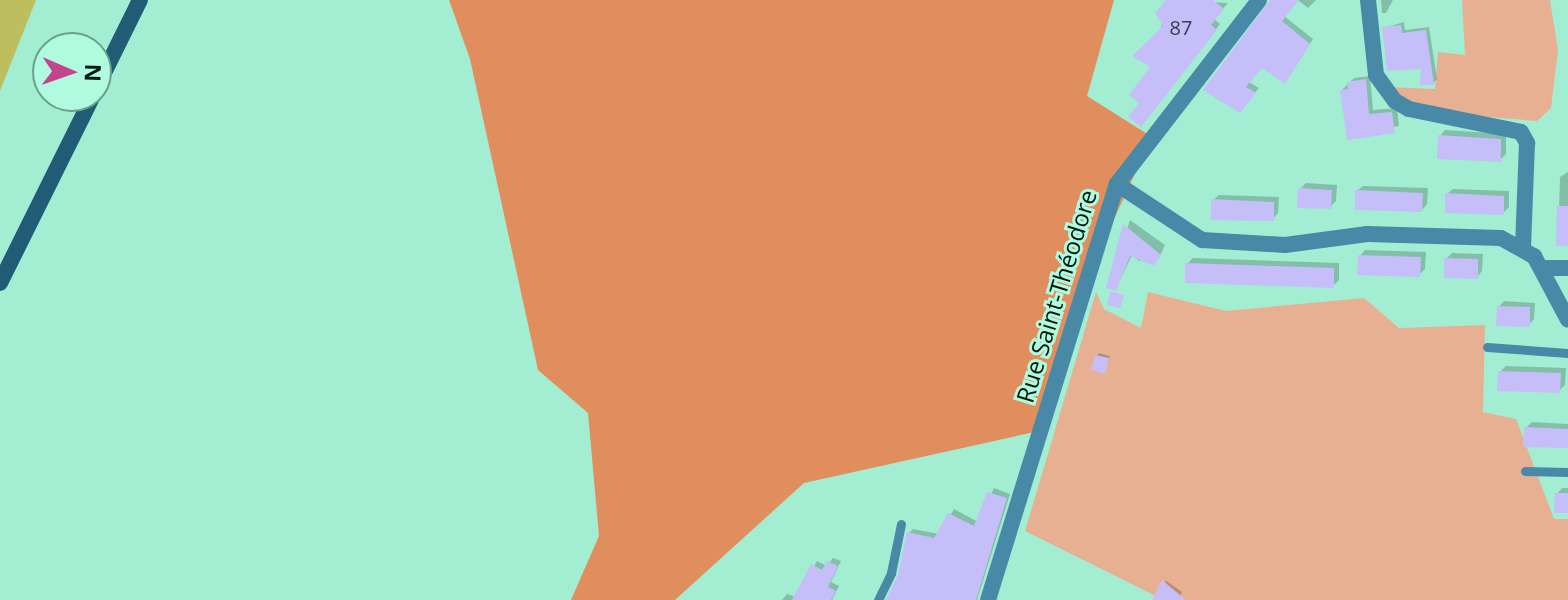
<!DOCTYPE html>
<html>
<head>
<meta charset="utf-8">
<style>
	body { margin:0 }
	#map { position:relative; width:1568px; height:600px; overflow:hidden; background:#a3eed3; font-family:"Open Sans",sans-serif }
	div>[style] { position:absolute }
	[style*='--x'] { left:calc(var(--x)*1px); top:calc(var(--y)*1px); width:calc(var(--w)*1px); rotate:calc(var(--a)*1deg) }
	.green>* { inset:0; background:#e7b092 }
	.forest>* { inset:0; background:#e18e5e }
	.water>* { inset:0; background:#bdbf5f }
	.shadow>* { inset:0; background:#0003 }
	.building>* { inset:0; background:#c5bef9 }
	.service>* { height:9px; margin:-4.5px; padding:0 4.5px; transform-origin:4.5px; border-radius:4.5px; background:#4889a7 }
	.minor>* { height:16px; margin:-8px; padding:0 8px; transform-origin:8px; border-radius:8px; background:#4889a7 }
	.secondary>* { height:16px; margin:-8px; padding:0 8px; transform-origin:8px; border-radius:8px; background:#215c76 }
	span { translate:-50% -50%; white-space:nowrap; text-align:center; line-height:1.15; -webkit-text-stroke:6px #b0fbe0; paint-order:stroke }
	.number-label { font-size:20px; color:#31424b }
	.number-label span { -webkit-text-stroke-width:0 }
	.street-label { font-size:24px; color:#001911 }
	.north { position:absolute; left:32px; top:32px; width:80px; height:80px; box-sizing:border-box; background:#b0fbe0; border:2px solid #6aa18d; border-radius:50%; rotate:92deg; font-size:22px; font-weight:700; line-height:32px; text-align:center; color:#001911 }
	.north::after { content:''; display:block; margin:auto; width:28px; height:36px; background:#c6448b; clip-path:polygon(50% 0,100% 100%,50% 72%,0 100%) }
</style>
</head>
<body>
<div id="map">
	<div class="green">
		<div style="clip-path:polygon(1462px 0,1550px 0,1558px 50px,1551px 108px,1537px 121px,1427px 112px,1395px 101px,1388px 87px,1435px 89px,1438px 52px,1465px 55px)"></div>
		<div style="clip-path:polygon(1096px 292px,1104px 309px,1141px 328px,1148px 292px,1226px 311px,1364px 298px,1399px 328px,1485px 325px,1483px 412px,1516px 419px,1554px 519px,1568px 519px,1568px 600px,1164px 600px,1025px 531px)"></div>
	</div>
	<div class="forest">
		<div style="clip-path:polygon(449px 0,1114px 0,1087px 96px,1152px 137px,1088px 275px,1039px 431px,804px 483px,675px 600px,571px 600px,599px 536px,588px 413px,538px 370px,470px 59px)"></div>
	</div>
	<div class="water">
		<div style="clip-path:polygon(0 0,36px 0,0 91px)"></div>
	</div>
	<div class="shadow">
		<div style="clip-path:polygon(1168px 0,1228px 3px,1214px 19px,1220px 24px,1146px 119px,1142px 103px)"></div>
		<div style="clip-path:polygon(1274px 0,1298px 0,1284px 16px,1313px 39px,1289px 77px,1262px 66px,1249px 82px,1259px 88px,1244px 106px,1225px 97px,1220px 101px,1206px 90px)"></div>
		<div style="clip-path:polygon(1298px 0,1316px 0,1308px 8px)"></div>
		<div style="clip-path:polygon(1381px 0,1393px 0,1386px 13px,1382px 13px)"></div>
		<div style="clip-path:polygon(1404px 22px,1405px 30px,1429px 27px,1437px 79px,1433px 83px,1384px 28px)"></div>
		<div style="clip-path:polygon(1370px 76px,1373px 110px,1397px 108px,1399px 126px,1349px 137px,1342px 90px,1354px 78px)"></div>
		<div style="clip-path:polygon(1445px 130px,1506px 134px,1506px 154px,1500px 160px,1440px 136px)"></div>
		<div style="clip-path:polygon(1568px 172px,1568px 244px,1558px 244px,1560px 177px)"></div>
		<div style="clip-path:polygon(1306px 183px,1337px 185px,1336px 201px,1330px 207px,1300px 189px)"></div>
		<div style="clip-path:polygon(1363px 186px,1428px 188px,1427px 204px,1422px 210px,1357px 191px)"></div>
		<div style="clip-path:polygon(1453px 189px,1509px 191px,1509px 207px,1503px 213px,1447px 194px)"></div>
		<div style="clip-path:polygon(1219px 195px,1279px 197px,1278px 213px,1273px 219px,1213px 200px)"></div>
		<div style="clip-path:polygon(1130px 220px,1165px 245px,1159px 258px,1139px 261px,1132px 255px,1116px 289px,1109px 286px)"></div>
		<div style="clip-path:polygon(1365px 250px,1426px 252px,1425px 269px,1419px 275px,1360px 256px)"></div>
		<div style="clip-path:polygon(1452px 253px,1483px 254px,1482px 271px,1477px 277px,1446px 259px)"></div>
		<div style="clip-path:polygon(1193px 258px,1339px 263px,1339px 280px,1333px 286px,1187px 264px)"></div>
		<div style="clip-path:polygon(1504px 301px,1535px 303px,1534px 319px,1529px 325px,1499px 307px)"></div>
		<div style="clip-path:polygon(1099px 353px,1110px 356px,1104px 372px,1097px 356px)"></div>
		<div style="clip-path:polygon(1506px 366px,1566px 368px,1565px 385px,1559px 391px,1500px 372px)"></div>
		<div style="clip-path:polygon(1532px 422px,1568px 424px,1568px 447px,1526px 428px)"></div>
		<div style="clip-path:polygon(994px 488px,1010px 494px,977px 600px,888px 600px,900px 577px,909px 533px,913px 529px,939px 534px,954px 509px,978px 522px)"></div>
		<div style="clip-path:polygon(1562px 488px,1568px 488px,1568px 511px,1557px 494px)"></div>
		<div style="clip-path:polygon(833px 558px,841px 561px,831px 582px,839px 586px,832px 600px,782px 600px,787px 594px,796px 597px,817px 561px,827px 566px)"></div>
		<div style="clip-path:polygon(1165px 580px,1182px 592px,1178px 600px,1169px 600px)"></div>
	</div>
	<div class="building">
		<div style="clip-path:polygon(1166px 0,1213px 0,1224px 9px,1211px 25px,1217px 30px,1141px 127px,1128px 117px,1139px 103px,1129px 95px,1150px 67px,1132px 56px,1163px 26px,1155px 13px)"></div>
		<div style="clip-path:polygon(1270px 0,1299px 0,1282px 21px,1310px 44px,1285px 84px,1262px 68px,1246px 87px,1256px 93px,1240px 113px,1203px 90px)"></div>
		<div style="clip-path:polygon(1401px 25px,1402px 33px,1426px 30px,1434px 85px,1420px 85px,1421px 69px,1387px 71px,1382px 27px)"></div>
		<div style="clip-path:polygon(1366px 79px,1369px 114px,1392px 112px,1395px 133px,1347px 140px,1340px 90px,1348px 89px,1347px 82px)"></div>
		<div style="clip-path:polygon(1438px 135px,1501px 139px,1501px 162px,1437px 159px)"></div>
		<div style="clip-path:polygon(1298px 188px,1332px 190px,1331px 209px,1297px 208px)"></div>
		<div style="clip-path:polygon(1355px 190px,1423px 193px,1422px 212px,1355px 210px)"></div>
		<div style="clip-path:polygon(1445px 193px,1504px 196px,1504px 215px,1445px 213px)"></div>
		<div style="clip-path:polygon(1211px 199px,1274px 202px,1274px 221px,1211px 220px)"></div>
		<div style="clip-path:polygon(1557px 206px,1568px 206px,1568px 246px,1556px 246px)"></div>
		<div style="clip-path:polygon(1123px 224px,1161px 255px,1154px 266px,1130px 256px,1116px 291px,1106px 288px)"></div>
		<div style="clip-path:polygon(1358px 255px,1421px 257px,1420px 277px,1357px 275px)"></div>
		<div style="clip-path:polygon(1444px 258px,1478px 259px,1478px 279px,1444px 278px)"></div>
		<div style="clip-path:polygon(1185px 263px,1334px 268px,1334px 288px,1185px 283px)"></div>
		<div style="clip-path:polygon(1110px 291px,1124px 295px,1120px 308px,1107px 305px)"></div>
		<div style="clip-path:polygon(1497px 306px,1530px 307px,1530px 327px,1496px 326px)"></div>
		<div style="clip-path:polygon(1095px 355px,1109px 358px,1105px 374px,1091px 370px)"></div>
		<div style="clip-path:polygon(1498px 371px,1561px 373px,1560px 393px,1497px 391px)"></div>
		<div style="clip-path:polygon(1524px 427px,1568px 429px,1568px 448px,1523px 447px)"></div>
		<div style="clip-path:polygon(987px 492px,1007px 498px,976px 600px,886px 600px,898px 575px,907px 532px,934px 538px,948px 513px,974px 526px)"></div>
		<div style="clip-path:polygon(1555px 493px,1568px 493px,1568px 513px,1554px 513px)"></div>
		<div style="clip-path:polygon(827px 561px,838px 566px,828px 587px,836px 591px,831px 600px,792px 600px,811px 564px,822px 570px)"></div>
		<div style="clip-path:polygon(1162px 580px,1186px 600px,1152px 600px)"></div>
	</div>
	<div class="service">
		<div style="--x:1487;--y:347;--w:81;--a:4.2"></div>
		<div style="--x:1525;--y:471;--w:43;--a:1.3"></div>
		<div style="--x:878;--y:600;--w:30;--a:-64"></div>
		<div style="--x:891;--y:573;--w:50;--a:-78.5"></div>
	</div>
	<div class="minor">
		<div style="--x:1368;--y:0;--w:75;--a:83.9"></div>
		<div style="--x:1376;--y:75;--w:32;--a:54"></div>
		<div style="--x:1395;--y:101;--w:16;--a:30"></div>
		<div style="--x:1409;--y:109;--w:114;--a:11.6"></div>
		<div style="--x:1521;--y:132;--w:13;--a:61"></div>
		<div style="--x:1527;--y:143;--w:105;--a:92.2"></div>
		<div style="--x:1117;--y:184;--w:102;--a:33.4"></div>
		<div style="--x:1202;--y:240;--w:83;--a:3.4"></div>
		<div style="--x:1285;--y:245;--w:83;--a:-7.6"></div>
		<div style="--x:1367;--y:234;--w:134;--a:1.7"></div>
		<div style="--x:1501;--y:238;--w:38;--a:29"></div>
		<div style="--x:1534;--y:256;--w:72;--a:62"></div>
		<div style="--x:1541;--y:268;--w:27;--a:0"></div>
		<div style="--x:988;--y:600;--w:436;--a:-72.8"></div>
		<div style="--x:1117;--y:184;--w:232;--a:-52.3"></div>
	</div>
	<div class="secondary">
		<div style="--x:96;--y:89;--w:99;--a:-63.7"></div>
		<div style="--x:0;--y:283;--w:209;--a:-63.6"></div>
	</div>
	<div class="number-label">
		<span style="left:1181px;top:27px">87</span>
	</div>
	<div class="street-label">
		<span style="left:1056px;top:296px;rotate:-73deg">Rue Saint-Théodore</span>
	</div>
	<div class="north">N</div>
</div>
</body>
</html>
